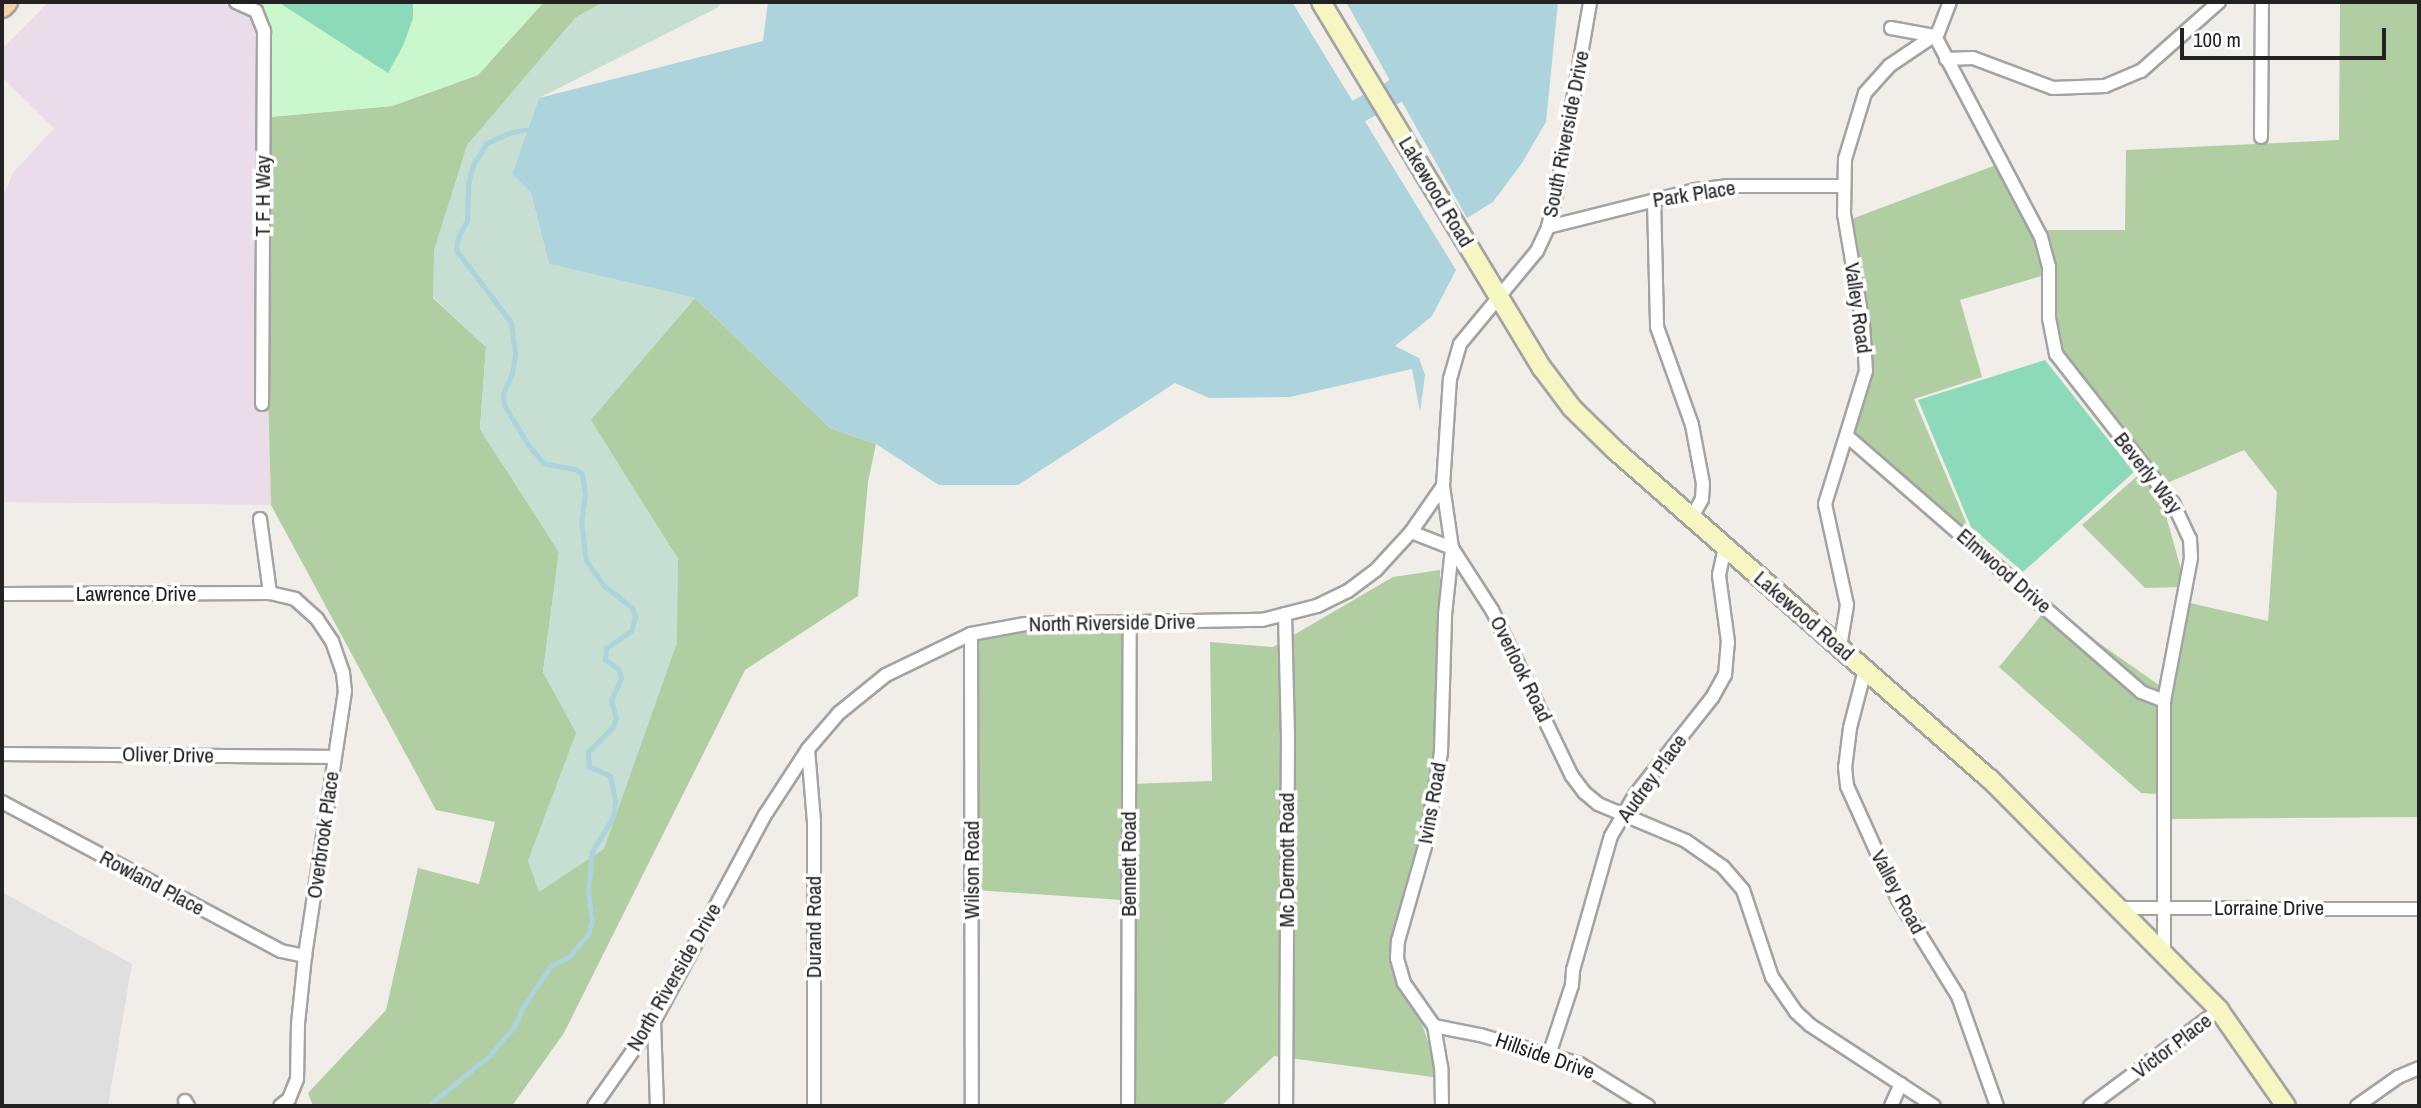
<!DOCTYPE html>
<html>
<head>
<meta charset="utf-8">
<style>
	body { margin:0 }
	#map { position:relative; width:2421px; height:1108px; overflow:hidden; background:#f1eee9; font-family:"Archivo Narrow",sans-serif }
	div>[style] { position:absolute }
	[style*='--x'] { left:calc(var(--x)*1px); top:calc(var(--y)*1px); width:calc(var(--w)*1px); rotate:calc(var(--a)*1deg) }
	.residential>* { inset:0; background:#e0dfdf }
	.industrial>* { inset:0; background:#eadce8 }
	.forest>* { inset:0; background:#b0cea1 }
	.wetland>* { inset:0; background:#c7ded3 }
	.park>* { inset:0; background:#cbf7cd }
	.pitch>* { inset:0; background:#8ddaba }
	.water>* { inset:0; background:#add3dc }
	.stream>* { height:4.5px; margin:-2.25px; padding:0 2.25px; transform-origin:2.25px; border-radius:2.25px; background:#add3dc }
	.river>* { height:24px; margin:-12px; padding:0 12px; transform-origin:12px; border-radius:12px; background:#add3dc }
	.roads { filter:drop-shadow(2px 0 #a3a3a3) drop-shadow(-2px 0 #a3a3a3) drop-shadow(0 2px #a3a3a3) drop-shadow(0 -2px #a3a3a3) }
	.street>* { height:12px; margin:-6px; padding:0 6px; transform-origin:6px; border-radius:6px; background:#fff }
	.secondary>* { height:18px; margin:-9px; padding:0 9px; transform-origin:9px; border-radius:9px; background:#f5f6c2 }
	.primary>* { height:19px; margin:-9.5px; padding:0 9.5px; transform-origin:9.5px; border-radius:9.5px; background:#f6d3a9 }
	span { translate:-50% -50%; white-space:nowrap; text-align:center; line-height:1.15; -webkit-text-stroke:7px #fff; paint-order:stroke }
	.street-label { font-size:21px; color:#222 }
	.frame { position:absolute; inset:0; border:4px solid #222; pointer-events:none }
	.scale { position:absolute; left:2180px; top:28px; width:206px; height:32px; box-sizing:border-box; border:4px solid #222; border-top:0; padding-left:9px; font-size:21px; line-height:24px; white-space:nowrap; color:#222; -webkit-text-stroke:5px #fff; paint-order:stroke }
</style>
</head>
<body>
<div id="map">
	<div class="residential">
		<div style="clip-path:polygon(2px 892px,132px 964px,108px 1106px,2px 1106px)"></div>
	</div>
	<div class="industrial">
		<div style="clip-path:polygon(49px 2px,243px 2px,267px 12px,267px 354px,271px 505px,2px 502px,2px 198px,13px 173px,54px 128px,2px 77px,2px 49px)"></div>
	</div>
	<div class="forest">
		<div style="clip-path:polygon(544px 2px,604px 2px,575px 18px,433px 298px,486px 347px,480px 429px,559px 552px,543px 672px,577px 733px,528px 861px,678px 559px,590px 420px,695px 298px,830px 428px,876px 444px,868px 482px,858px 596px,745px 670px,564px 1033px,512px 1106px,313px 1106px,308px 1093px,386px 1010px,418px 868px,479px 884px,495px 822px,436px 810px,271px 505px,267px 354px,269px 117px,392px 106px,478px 75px)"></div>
		<div style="clip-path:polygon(2340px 2px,2419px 2px,2419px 817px,2172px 819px,2172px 795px,2141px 793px,1999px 667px,2048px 607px,2173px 695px,2186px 602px,2268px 621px,2277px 492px,2244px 450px,2158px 487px,2186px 587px,2145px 588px,2082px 525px,2144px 470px,2055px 351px,2048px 274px,1960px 300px,1982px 377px,1914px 399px,1976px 546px,1847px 437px,1867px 358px,1846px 221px,2004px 162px,2038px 230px,2125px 230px,2126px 150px,2339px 140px)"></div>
		<div style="clip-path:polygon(1440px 570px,1438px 780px,1394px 940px,1440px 1078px,1274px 1056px,1221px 1106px,1124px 1106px,1121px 900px,976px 890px,973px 632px,1128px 620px,1130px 784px,1212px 781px,1210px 642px,1273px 647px,1393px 577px)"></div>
	</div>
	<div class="wetland">
		<div style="clip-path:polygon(604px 2px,722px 2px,717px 8px,539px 98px,512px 174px,531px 193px,549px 264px,695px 298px,591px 420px,678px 559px,677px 643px,604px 849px,539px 892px,528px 861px,576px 733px,543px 672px,559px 552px,480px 429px,486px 347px,433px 297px,434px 250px,467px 145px,575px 18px)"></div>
	</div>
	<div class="park">
		<div style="clip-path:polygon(243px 2px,544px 2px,478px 75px,392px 106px,269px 117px,267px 12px)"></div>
	</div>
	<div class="pitch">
		<div style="clip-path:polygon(278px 2px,413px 2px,413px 18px,403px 46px,388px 73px)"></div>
		<div style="clip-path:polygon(2045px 360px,2134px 472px,2023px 572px,1971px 527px,1918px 400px)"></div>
	</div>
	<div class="water">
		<div style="clip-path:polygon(768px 2px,1292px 2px,1456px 270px,1432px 316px,1395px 346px,1419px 358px,1425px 375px,1420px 412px,1412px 369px,1290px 397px,1209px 398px,1175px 383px,1018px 485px,939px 485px,876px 444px,830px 428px,695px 298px,549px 264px,531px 193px,512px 174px,539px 98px,763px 41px)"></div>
		<div style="clip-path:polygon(1346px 2px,1558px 2px,1546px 122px,1522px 163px,1493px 202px,1467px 218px)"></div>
	</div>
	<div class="stream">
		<div style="--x:428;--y:1106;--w:79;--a:-39.3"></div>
		<div style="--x:489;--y:1056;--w:38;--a:-49"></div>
		<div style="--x:514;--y:1027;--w:22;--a:-66"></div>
		<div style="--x:523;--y:1007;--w:50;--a:-55.7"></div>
		<div style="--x:551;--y:966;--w:20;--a:-27"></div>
		<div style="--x:569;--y:957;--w:30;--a:-50"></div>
		<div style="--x:588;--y:934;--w:14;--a:-73"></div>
		<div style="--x:592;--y:921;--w:29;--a:-98"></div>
		<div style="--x:588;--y:892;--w:40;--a:-84.3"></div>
		<div style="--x:592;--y:852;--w:41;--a:-59"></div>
		<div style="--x:613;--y:817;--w:16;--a:-83"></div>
		<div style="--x:615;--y:801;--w:25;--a:-101"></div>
		<div style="--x:610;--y:776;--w:23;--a:-157"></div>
		<div style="--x:589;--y:767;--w:15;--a:-94"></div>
		<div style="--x:588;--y:752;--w:34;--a:-45"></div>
		<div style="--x:612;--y:728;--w:11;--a:-68"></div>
		<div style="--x:616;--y:718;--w:19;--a:-106"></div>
		<div style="--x:611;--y:700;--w:23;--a:-65"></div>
		<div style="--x:621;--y:679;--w:9;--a:-103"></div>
		<div style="--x:619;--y:670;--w:17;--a:-144"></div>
		<div style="--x:605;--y:660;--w:12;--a:-85"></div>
		<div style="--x:606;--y:648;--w:30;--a:-34"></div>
		<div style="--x:631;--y:631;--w:15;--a:-74"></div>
		<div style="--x:635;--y:617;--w:9;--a:-108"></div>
		<div style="--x:632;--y:608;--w:36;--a:-142"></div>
		<div style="--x:604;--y:586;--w:31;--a:-126"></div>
		<div style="--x:586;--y:561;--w:38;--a:-97"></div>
		<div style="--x:581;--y:523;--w:30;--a:-82"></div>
		<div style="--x:585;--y:493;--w:19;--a:-99"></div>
		<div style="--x:582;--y:474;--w:7;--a:-146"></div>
		<div style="--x:576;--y:470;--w:33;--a:-169"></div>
		<div style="--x:544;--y:464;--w:25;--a:-130"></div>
		<div style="--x:528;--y:445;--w:47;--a:-121"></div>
		<div style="--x:504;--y:405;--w:11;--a:-95"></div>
		<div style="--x:503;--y:394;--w:22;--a:-66"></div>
		<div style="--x:512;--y:374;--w:20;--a:-81"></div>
		<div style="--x:515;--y:354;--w:31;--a:-97"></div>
		<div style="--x:511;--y:323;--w:91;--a:-127"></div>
		<div style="--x:456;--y:250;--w:12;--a:-81"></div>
		<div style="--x:458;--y:238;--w:20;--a:-63"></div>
		<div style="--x:467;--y:220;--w:36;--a:-88"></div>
		<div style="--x:468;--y:184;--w:20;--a:-75"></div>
		<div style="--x:473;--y:165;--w:26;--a:-58"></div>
		<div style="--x:487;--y:143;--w:27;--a:-24"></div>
		<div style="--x:512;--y:132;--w:19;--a:-9"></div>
	</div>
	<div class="river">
		<div style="--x:1329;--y:127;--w:74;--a:-28.3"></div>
		<div style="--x:1394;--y:92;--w:33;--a:-44"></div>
	</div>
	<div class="roads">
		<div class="street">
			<div style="--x:236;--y:2;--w:22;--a:24"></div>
			<div style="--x:256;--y:11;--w:22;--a:68"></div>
			<div style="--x:264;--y:31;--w:373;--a:90.3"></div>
			<div style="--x:1891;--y:28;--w:45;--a:10.3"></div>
			<div style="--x:1935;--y:36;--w:227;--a:62.2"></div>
			<div style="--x:2041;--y:237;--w:31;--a:75"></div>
			<div style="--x:2049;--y:267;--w:51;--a:90"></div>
			<div style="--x:2049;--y:318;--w:37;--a:79"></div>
			<div style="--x:2056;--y:354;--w:189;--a:51.9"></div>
			<div style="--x:2173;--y:503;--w:40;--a:65"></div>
			<div style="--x:2190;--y:539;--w:19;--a:87"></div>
			<div style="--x:2191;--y:558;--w:146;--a:100.7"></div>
			<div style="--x:2164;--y:701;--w:253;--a:90"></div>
			<div style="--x:1946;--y:59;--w:27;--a:-2"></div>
			<div style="--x:1973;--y:58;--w:85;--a:20.6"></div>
			<div style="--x:2053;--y:88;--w:52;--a:-2.2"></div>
			<div style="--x:2105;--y:86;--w:39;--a:-23"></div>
			<div style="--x:2141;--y:71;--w:104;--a:-41.5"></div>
			<div style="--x:2261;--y:137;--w:135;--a:-89.6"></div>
			<div style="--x:1654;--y:200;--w:127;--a:88.6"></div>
			<div style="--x:1657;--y:327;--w:104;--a:70.3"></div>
			<div style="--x:1692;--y:425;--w:60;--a:79.4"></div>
			<div style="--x:1703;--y:484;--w:15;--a:94"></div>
			<div style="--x:1702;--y:499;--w:21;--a:119"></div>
			<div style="--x:1548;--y:227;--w:152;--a:-14.1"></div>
			<div style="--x:1695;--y:190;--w:32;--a:-7"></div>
			<div style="--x:1727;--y:186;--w:116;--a:0"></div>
			<div style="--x:1847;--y:436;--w:390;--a:41"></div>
			<div style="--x:2141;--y:692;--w:25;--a:21"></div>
			<div style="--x:260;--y:519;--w:75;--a:82.3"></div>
			<div style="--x:1411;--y:532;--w:44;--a:21.3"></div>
			<div style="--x:1452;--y:548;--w:74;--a:57.2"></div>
			<div style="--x:1492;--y:610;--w:184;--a:64.3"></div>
			<div style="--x:1572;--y:776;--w:21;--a:53"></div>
			<div style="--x:1585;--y:793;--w:17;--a:40"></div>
			<div style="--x:1598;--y:804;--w:95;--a:22.8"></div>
			<div style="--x:1686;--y:841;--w:45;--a:35.1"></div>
			<div style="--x:1723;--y:867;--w:30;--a:49"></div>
			<div style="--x:1743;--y:890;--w:92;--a:71.6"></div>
			<div style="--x:1772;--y:977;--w:42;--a:55.6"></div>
			<div style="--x:1796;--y:1012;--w:19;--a:43"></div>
			<div style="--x:1810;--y:1025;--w:148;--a:33.2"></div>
			<div style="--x:2;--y:594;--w:268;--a:-0.2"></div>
			<div style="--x:270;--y:593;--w:26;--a:13"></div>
			<div style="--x:295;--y:599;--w:30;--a:42"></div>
			<div style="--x:317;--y:619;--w:27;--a:56"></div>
			<div style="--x:332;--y:641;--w:34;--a:71"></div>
			<div style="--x:343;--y:673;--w:18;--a:84"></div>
			<div style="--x:345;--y:691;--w:268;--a:98.6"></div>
			<div style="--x:305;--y:956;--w:68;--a:95.9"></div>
			<div style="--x:298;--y:1024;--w:55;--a:91"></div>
			<div style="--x:297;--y:1079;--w:22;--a:112"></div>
			<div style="--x:289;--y:1099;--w:11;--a:142"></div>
			<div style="--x:1285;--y:614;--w:120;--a:88.6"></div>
			<div style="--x:1288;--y:734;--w:372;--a:90.3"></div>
			<div style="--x:971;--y:634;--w:472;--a:89.9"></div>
			<div style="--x:1840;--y:647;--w:43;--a:-80.5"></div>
			<div style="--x:1847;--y:605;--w:103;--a:-102.3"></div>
			<div style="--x:1825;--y:504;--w:139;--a:-72.9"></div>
			<div style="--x:1866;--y:371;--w:46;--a:-93.7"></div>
			<div style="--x:1863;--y:325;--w:113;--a:-99.7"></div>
			<div style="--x:1844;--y:214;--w:55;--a:-89"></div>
			<div style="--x:1845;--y:159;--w:69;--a:-73.1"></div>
			<div style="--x:1865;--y:93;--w:36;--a:-48"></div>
			<div style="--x:1889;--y:66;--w:59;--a:-34"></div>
			<div style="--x:1938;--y:33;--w:33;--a:-69"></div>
			<div style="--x:1865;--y:670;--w:60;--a:104.5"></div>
			<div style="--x:1850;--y:728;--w:39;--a:97"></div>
			<div style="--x:1845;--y:767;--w:19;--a:84"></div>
			<div style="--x:1847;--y:786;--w:124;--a:65.7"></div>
			<div style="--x:1898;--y:899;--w:114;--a:58.3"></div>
			<div style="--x:1958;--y:996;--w:117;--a:70.5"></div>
			<div style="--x:808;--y:749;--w:73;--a:85.3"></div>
			<div style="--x:814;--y:822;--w:284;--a:90"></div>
			<div style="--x:2;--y:754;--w:332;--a:0.5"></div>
			<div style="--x:2;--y:802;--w:316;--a:28.1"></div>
			<div style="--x:281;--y:951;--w:25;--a:12"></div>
			<div style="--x:2119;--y:908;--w:300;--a:0.2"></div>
			<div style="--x:654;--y:1021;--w:85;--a:88"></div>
			<div style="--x:1434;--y:1026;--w:47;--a:11.1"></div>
			<div style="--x:1480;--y:1035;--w:104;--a:16.2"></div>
			<div style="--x:1580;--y:1064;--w:80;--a:31.7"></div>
			<div style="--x:1549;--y:1055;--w:74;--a:-71.8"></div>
			<div style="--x:1572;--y:985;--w:15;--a:-86"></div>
			<div style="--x:1573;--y:970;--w:139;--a:-74.2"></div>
			<div style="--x:1611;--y:836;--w:48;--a:-59.7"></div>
			<div style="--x:1635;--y:795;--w:124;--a:-51.6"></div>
			<div style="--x:1712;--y:698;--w:26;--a:-61"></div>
			<div style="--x:1725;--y:675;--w:33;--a:-85"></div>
			<div style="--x:1728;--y:642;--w:68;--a:-97.7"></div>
			<div style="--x:1719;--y:575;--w:30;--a:-78"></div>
			<div style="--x:185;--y:1101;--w:6;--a:59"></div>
			<div style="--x:594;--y:1106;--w:104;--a:-54.8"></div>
			<div style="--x:654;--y:1021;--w:234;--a:-61.7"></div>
			<div style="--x:765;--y:815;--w:79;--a:-56.9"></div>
			<div style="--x:808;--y:749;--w:48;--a:-49.3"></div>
			<div style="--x:839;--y:713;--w:60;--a:-39"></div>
			<div style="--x:886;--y:675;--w:94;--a:-25.8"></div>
			<div style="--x:971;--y:634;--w:55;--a:-10.5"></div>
			<div style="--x:1025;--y:624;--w:237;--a:-1"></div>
			<div style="--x:1262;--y:620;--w:57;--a:-14.3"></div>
			<div style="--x:1317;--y:606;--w:34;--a:-26"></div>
			<div style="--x:1348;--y:591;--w:35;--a:-37"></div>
			<div style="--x:1376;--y:570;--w:52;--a:-47.4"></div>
			<div style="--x:1411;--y:532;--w:56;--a:-55.2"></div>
			<div style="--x:1128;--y:1106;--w:485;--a:-89.8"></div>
			<div style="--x:1442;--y:1106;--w:39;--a:-91"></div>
			<div style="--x:1441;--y:1067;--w:42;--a:-99.7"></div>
			<div style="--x:1434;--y:1026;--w:52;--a:-124.9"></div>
			<div style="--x:1404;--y:983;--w:26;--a:-106"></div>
			<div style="--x:1397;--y:958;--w:17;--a:-87"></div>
			<div style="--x:1398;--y:941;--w:99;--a:-74.1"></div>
			<div style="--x:1425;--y:846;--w:95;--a:-80.3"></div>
			<div style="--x:1441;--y:752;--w:137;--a:-88.3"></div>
			<div style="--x:1445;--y:615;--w:67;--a:-84"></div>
			<div style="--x:1452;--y:548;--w:63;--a:-98.3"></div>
			<div style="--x:1443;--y:486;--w:107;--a:-86.3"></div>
			<div style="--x:1450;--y:379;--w:36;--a:-74"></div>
			<div style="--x:1460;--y:344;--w:121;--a:-50.4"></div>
			<div style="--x:1537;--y:251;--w:26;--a:-65"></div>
			<div style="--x:1548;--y:227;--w:36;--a:-76"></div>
			<div style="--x:1557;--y:192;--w:193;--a:-80.1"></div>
			<div style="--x:1891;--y:1106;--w:24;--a:-66"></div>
			<div style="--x:2090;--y:1106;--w:161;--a:-36.7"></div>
			<div style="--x:2357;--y:1106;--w:50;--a:-35.3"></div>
			<div style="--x:2398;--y:1077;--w:23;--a:-23"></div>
		</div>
		<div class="secondary">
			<div style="--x:1321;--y:2;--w:428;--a:58.9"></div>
			<div style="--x:1542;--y:368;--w:50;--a:53.1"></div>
			<div style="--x:1572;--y:408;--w:60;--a:44.3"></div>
			<div style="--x:1615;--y:450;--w:497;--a:41.3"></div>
			<div style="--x:1989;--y:778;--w:327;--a:45.2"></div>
			<div style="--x:2219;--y:1010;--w:117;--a:55.1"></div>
		</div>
		<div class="primary">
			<div style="--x:2;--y:7;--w:7;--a:-45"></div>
		</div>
	</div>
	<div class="street-label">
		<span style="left:1566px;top:134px;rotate:-79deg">South Riverside Drive</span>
		<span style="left:1436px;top:192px;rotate:59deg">Lakewood Road</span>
		<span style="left:1694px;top:194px;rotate:-9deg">Park Place</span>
		<span style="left:263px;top:196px;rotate:-90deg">T F H Way</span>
		<span style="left:1858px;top:308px;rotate:82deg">Valley Road</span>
		<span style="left:2148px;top:473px;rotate:52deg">Beverly Way</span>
		<span style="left:2004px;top:571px;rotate:41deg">Elmwood Drive</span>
		<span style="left:136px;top:594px">Lawrence Drive</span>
		<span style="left:1804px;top:616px;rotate:41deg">Lakewood Road</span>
		<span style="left:1112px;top:623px;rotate:-1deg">North Riverside Drive</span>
		<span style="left:1521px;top:669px;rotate:64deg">Overlook Road</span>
		<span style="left:168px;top:755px;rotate:1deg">Oliver Drive</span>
		<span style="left:1652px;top:778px;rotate:-54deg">Audrey Place</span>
		<span style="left:1432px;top:803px;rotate:-80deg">Ivins Road</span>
		<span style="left:323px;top:835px;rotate:-82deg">Overbrook Place</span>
		<span style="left:1287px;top:860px;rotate:-90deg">Mc Dermott Road</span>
		<span style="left:1129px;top:864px;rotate:-90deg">Bennett Road</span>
		<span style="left:972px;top:870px;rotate:-90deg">Wilson Road</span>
		<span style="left:152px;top:883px;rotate:28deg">Rowland Place</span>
		<span style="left:1898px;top:892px;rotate:62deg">Valley Road</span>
		<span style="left:2269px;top:908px">Lorraine Drive</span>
		<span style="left:814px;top:927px;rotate:-90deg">Durand Road</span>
		<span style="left:674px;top:977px;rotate:-60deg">North Riverside Drive</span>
		<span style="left:2172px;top:1046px;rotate:-37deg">Victor Place</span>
		<span style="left:1545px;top:1056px;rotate:19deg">Hillside Drive</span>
	</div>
	<div class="frame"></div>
	<div class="scale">100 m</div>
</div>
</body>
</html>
